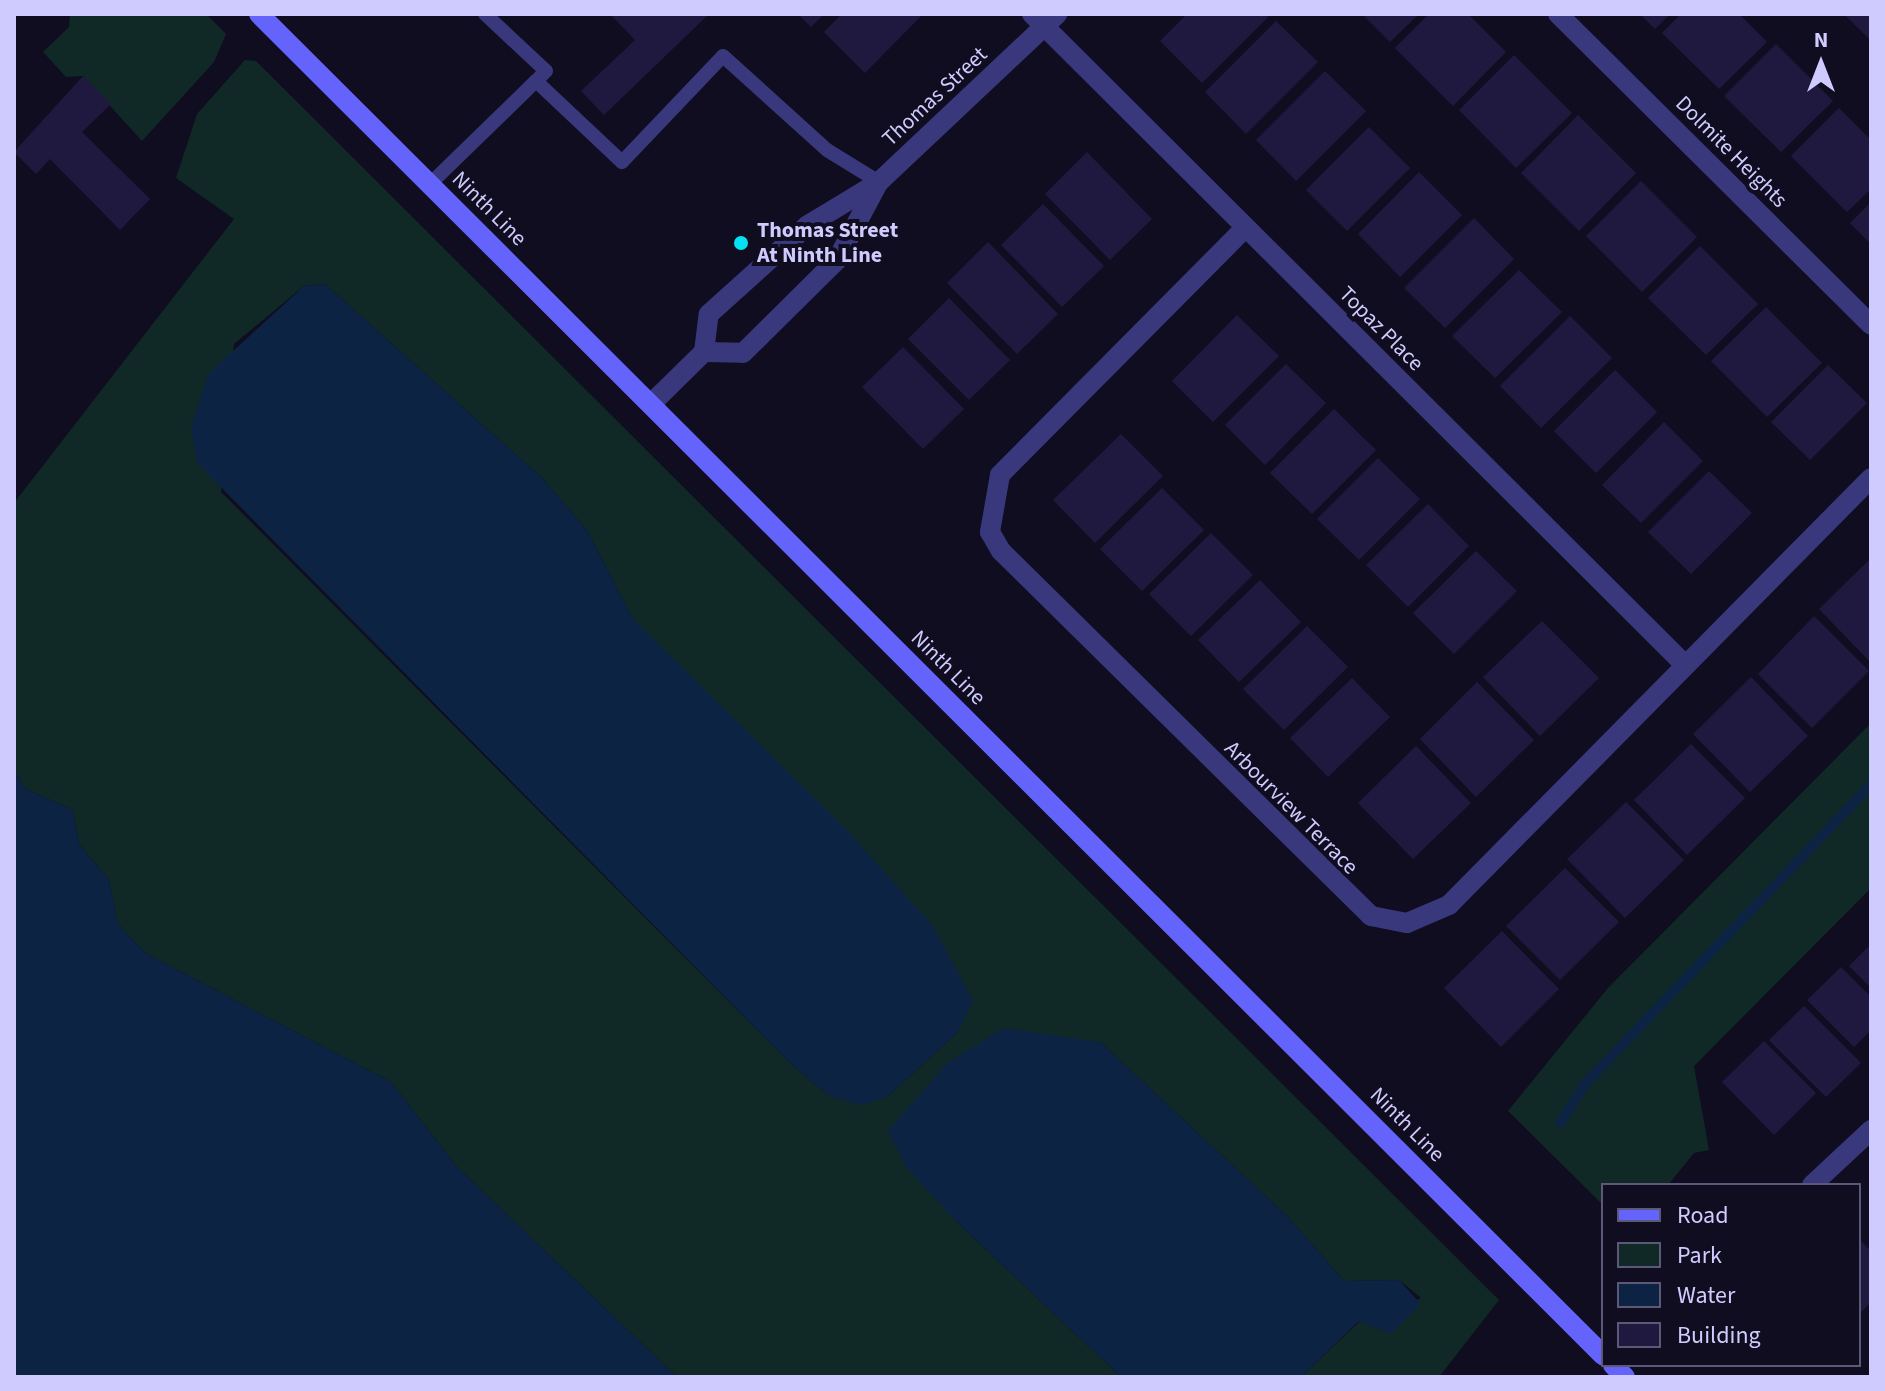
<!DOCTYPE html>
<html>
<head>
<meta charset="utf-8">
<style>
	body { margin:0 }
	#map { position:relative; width:1885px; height:1391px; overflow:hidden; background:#0f0d1f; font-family:"Source Sans 3",sans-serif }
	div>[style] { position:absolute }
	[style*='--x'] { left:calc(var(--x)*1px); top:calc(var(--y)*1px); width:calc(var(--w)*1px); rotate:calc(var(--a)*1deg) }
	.green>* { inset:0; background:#102927 }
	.water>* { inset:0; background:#0d2343 }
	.stream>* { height:10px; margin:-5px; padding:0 5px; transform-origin:5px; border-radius:5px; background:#0d2343 }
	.building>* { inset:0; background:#20193f }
	.service>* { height:14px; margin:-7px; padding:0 7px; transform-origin:7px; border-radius:7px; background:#39387d }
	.minor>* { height:20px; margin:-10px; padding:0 10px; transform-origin:10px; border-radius:10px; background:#39387d }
	.tertiary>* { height:20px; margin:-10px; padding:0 10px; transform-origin:10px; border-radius:10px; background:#39387d }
	.secondary>* { height:20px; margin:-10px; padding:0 10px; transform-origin:10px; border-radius:10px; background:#6464fc }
	.dots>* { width:22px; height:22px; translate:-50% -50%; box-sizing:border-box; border:4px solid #0f0d1f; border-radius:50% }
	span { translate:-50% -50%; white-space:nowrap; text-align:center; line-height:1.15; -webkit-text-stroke:8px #0f0d1f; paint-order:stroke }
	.street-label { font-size:22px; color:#d0cbfe }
	.poi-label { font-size:22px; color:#d0cbfe; font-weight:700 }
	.left { translate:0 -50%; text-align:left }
	.frame { position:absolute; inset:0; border:16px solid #d0cbfe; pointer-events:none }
	.legend { position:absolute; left:1601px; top:1183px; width:260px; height:184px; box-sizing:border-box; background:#0f0d1f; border:2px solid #5c5978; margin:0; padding:10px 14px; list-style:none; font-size:24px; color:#d0cbfe }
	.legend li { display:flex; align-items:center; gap:16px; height:40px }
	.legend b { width:40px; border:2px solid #5c5978 }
	.north { position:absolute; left:1781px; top:24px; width:80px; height:80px; -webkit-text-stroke:6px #0f0d1f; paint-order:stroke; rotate:0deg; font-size:22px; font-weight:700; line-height:32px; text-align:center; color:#d0cbfe }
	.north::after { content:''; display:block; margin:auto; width:28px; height:36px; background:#d0cbfe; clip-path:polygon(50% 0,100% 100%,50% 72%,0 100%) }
</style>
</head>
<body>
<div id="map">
	<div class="green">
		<div style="clip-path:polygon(70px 14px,206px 14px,226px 34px,214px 62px,142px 141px,83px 76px,66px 77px,43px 52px,69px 27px)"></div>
		<div style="clip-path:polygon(evenodd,245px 60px,256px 61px,1499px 1300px,1439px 1377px,1301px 1377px,1360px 1321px,1421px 1298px,1399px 1280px,1344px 1281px,1287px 1216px,1100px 1042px,956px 1221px,1121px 1377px,677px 1377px,457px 1167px,391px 1082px,145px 953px,118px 924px,109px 880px,79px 844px,73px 810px,26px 789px,14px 771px,14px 503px,234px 219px,176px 178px,197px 114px,245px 60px,325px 284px,542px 478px,588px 532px,632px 618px,957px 1033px,887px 1097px,829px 1096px,790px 1063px,221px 492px,234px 344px,304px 286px,325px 284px)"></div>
		<div style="clip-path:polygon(1871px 723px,1871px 888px,1694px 1066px,1709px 1150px,1694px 1153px,1668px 1185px,1603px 1185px,1603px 1205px,1508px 1111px,1608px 988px)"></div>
	</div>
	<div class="water">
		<div style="clip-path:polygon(325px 284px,542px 478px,588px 532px,632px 618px,842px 825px,933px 926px,973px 1001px,957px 1033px,887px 1097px,862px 1105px,829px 1096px,790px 1063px,197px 463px,191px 428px,208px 374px,304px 286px)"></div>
		<div style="clip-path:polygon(14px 771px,26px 789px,73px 810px,79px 844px,109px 880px,118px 924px,145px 953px,391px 1082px,457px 1167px,677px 1377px,14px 1377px)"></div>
		<div style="clip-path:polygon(1004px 1028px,1100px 1042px,1287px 1216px,1344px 1281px,1399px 1280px,1421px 1304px,1391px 1334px,1359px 1321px,1301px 1377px,1121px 1377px,956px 1221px,906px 1167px,888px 1131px,947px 1063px)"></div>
	</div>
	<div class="stream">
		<div style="--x:1560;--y:1123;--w:48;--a:-57"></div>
		<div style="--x:1586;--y:1083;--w:412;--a:-46.3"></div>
	</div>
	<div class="building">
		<div style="clip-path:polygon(610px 14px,709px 14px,604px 115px,581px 91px,635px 40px)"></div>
		<div style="clip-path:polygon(798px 14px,824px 14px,811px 27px)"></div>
		<div style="clip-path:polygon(842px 14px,923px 14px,865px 73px,824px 32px)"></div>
		<div style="clip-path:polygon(1187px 14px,1265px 14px,1268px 17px,1202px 83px,1160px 41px)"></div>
		<div style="clip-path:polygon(1362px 14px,1419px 14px,1390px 42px)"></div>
		<div style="clip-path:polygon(1429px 14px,1468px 14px,1506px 52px,1453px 106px,1395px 48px)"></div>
		<div style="clip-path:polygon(1640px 14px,1670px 14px,1655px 29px)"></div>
		<div style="clip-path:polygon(1681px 14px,1739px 14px,1767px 42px,1719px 89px,1662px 33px)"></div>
		<div style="clip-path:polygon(1844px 14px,1871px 14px,1871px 41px)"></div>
		<div style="clip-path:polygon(1276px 21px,1318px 62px,1246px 134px,1205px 92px)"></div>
		<div style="clip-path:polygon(1776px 44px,1833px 101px,1781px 152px,1724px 96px)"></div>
		<div style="clip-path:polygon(1514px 55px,1572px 113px,1516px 168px,1459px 110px)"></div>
		<div style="clip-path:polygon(1325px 71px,1366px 111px,1296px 181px,1256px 140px)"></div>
		<div style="clip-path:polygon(83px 76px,111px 104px,82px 132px,150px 199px,120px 230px,50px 159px,36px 174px,14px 152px)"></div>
		<div style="clip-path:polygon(1839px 108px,1871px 140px,1871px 189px,1847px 212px,1791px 156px)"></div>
		<div style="clip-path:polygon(1578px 115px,1636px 173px,1579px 231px,1521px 173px)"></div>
		<div style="clip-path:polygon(1369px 127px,1410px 168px,1347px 231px,1306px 190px)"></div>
		<div style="clip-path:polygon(1087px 152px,1152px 219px,1110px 260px,1045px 194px)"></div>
		<div style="clip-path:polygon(1419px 172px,1462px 215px,1400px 277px,1358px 234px)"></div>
		<div style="clip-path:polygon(1641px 181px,1697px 237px,1642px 292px,1586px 236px)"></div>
		<div style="clip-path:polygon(1871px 202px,1871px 244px,1850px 223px)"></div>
		<div style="clip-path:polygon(1043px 204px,1104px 266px,1062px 307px,1001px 245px)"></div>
		<div style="clip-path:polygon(1474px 218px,1514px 259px,1445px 328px,1404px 288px)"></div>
		<div style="clip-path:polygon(988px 242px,1058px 314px,1017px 354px,947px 283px)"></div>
		<div style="clip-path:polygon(1700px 246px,1758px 304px,1706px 355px,1648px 298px)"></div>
		<div style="clip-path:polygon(1519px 270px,1562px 312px,1495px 378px,1452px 336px)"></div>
		<div style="clip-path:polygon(949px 298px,1010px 360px,969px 400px,908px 339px)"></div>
		<div style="clip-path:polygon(1766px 307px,1822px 363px,1767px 417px,1711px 361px)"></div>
		<div style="clip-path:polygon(1237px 315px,1279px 356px,1213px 422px,1172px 381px)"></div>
		<div style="clip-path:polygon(1570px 316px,1612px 358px,1541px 428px,1500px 386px)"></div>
		<div style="clip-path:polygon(903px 347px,964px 409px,923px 449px,862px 387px)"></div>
		<div style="clip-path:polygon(1286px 364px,1326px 403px,1265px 465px,1225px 425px)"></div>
		<div style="clip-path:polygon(1828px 365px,1867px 403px,1810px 460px,1771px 422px)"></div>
		<div style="clip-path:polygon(1615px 370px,1657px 412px,1596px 473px,1554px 431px)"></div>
		<div style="clip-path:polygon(1334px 409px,1376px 450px,1312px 514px,1270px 473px)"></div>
		<div style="clip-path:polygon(1664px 422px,1703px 461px,1641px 523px,1602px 485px)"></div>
		<div style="clip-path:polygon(1121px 434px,1163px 476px,1095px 543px,1053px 500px)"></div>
		<div style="clip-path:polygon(1378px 458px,1420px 499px,1359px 560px,1317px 519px)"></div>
		<div style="clip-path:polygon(1709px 471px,1752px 513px,1691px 574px,1648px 532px)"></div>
		<div style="clip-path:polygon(1162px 488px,1204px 530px,1142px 591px,1100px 549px)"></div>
		<div style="clip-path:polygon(1428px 504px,1469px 546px,1408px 607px,1366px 565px)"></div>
		<div style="clip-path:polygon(1211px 533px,1253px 575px,1191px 636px,1149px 594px)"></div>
		<div style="clip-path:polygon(1476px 551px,1517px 591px,1454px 654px,1413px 613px)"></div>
		<div style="clip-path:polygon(1871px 558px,1871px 663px,1819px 609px)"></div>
		<div style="clip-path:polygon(1260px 580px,1301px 622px,1239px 682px,1198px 640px)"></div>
		<div style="clip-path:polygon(1814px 616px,1869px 671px,1812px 728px,1758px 674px)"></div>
		<div style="clip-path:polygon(1542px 621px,1599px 678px,1540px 736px,1483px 677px)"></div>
		<div style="clip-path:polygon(1307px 626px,1348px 667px,1284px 730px,1243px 689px)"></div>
		<div style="clip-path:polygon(1751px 677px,1808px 736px,1750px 792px,1693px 734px)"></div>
		<div style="clip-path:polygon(1352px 678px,1390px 717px,1328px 777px,1290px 738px)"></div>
		<div style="clip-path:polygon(1477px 682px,1534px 740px,1476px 797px,1420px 739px)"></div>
		<div style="clip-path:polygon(1691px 744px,1745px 798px,1687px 855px,1634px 800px)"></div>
		<div style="clip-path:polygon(1416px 746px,1471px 803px,1413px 859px,1358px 803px)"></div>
		<div style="clip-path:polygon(1626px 802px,1684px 860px,1625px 918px,1567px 859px)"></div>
		<div style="clip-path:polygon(1565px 868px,1619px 922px,1560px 980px,1506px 926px)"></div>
		<div style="clip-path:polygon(1502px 931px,1559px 989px,1501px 1047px,1444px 988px)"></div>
		<div style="clip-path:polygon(1871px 944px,1871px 988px,1849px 966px)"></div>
		<div style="clip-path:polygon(1841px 967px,1871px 997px,1871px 1030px,1854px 1047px,1807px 1000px)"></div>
		<div style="clip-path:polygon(1804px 1006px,1861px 1063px,1826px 1097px,1769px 1040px)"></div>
		<div style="clip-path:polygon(1764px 1041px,1816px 1093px,1774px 1135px,1722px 1082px)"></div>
		<div style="clip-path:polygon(1859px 1239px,1871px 1251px,1871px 1302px,1859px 1314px)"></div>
	</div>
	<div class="service">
		<div style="--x:485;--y:14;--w:83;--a:43.1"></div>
		<div style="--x:546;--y:71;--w:14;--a:135"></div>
		<div style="--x:430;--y:184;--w:148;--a:-44.2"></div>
		<div style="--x:536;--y:81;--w:118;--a:43.3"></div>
		<div style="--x:622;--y:162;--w:146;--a:-46.4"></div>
		<div style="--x:723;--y:56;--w:140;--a:42.1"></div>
		<div style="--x:827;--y:150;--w:61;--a:31.6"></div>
	</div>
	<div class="minor">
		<div style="--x:1032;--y:14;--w:922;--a:44.91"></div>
		<div style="--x:1558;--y:14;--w:441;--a:44.8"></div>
		<div style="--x:1245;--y:228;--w:348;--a:134.8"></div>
		<div style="--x:1000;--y:475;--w:58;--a:100"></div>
		<div style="--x:990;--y:532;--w:22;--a:60"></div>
		<div style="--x:1001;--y:551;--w:520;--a:44.61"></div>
		<div style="--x:1371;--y:916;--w:37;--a:11"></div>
		<div style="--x:1407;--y:923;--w:46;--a:-23.2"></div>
		<div style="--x:1449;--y:905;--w:600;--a:-45.34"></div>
		<div style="--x:1812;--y:1185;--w:81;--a:-43"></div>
	</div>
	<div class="tertiary">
		<div style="--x:704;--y:352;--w:39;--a:1"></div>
		<div style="--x:743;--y:353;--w:132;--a:-44.7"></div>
		<div style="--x:837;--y:260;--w:85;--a:-61.9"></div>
		<div style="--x:651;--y:404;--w:74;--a:-44.5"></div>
		<div style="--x:704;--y:352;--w:38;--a:-83"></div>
		<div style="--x:709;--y:314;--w:133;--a:-42"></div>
		<div style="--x:808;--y:225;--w:83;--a:-31.2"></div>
		<div style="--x:879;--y:182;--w:245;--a:-43.3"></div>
	</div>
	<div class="secondary">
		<div style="--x:259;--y:14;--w:1899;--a:44.94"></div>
		<div style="--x:1613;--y:1365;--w:17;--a:45"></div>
	</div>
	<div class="dots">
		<div style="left:741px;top:243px;background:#04e1f2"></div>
	</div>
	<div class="street-label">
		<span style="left:935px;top:97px;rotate:-43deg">Thomas Street</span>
		<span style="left:1731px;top:152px;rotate:45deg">Dolmite Heights</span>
		<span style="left:489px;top:209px;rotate:45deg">Ninth Line</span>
		<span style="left:1381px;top:329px;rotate:45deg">Topaz Place</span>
		<span style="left:948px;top:668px;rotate:45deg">Ninth Line</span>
		<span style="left:1291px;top:808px;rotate:45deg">Arbourview Terrace</span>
		<span style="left:1407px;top:1125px;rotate:45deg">Ninth Line</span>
	</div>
	<div class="poi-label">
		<span class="left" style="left:757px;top:243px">Thomas Street<br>At Ninth Line</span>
	</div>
	<div class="frame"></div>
	<ul class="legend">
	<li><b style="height:10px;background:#6464fc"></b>Road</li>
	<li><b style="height:22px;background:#102927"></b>Park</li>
	<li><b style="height:22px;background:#0d2343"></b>Water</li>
	<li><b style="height:22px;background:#20193f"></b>Building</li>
	</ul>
	<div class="north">N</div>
</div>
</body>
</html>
